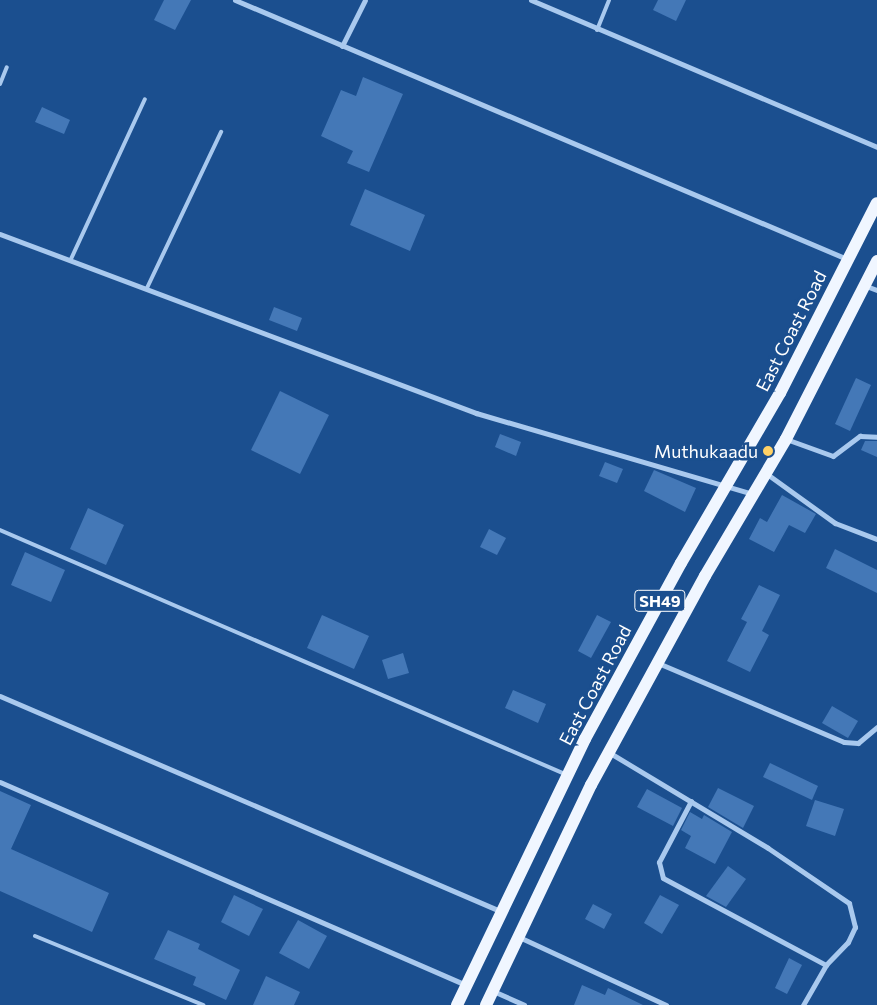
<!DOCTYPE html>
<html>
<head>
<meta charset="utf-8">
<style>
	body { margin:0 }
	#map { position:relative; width:877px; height:1005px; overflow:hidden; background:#1b4f8f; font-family:Commissioner,sans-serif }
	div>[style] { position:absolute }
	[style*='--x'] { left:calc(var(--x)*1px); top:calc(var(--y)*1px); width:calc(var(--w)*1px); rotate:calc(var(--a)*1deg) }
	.building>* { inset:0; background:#4478b7 }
	.lane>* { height:4px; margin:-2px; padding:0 2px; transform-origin:2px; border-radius:2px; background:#a9c9ee }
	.street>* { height:5px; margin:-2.5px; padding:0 2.5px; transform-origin:2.5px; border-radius:2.5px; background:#a9c9ee }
	.primary>* { height:12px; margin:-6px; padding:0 6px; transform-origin:6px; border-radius:6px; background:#f0f6ff }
	.dots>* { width:14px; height:14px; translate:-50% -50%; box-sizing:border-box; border:2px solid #1b4f8f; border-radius:50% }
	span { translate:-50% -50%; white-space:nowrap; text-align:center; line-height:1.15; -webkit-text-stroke:5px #1b4f8f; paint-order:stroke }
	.shield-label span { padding:1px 4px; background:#1b4f8f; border:1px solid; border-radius:4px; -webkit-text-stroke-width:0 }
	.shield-label { font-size:16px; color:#fff; font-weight:700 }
	.street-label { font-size:18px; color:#fff }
	.poi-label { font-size:18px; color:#fff }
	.right { translate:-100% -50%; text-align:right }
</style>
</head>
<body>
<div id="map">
	<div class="building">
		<div style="clip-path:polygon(164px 0,191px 0,175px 30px,154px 20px)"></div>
		<div style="clip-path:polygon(658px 0,686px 0,676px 21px,653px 10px)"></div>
		<div style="clip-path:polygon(363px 77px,403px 94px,369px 172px,347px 163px,353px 151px,321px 136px,341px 90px,356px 96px)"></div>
		<div style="clip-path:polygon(42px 107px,70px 120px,64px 134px,35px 122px)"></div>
		<div style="clip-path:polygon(365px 189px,425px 215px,410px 251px,350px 225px)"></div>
		<div style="clip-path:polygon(274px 307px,302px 318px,297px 331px,269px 320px)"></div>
		<div style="clip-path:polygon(856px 378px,871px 385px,850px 431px,835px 424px)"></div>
		<div style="clip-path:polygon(280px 391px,329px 415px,300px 474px,251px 450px)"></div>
		<div style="clip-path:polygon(500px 434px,521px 442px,516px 456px,495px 447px)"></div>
		<div style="clip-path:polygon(865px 441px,877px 441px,877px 457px,861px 450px)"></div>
		<div style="clip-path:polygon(605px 462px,623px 469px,617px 483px,599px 476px)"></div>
		<div style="clip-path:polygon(654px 470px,696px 488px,685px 512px,644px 491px)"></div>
		<div style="clip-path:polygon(782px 495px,816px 514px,805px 533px,789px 525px,774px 552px,749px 539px,760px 518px,767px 522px)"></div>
		<div style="clip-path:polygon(88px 508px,124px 525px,106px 565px,70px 549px)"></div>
		<div style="clip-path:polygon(489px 529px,506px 538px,497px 555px,480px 547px)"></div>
		<div style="clip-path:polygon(835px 549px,877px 570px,877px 593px,826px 568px)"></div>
		<div style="clip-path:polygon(25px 552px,65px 570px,51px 602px,11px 585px)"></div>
		<div style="clip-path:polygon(759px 585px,780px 595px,762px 631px,769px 635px,750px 672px,727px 661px,747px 622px,741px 619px)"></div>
		<div style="clip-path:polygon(322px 615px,369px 636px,354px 669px,307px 648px)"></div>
		<div style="clip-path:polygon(597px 615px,611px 622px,591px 658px,578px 651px)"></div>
		<div style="clip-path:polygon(403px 653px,409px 673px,388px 679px,382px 660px)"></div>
		<div style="clip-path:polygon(513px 690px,546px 704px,538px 723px,505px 708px)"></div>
		<div style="clip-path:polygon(832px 706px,858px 721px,848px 738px,822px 723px)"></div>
		<div style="clip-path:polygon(770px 763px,818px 786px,812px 800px,763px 777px)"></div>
		<div style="clip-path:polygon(718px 788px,754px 806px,743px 828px,708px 807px)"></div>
		<div style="clip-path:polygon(647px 789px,682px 808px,673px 826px,637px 807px)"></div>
		<div style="clip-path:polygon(0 791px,31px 805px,11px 849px,109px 893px,92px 932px,0 891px)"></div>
		<div style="clip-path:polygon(815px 800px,844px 809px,835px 836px,806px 826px)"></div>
		<div style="clip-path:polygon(690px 812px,702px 819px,704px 815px,732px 832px,715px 864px,685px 848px,691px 836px,681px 830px)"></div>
		<div style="clip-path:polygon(728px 866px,746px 879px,726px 907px,706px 896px)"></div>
		<div style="clip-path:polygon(234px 895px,263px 909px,249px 936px,221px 922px)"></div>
		<div style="clip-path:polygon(660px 895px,679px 905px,662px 934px,644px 923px)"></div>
		<div style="clip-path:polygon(593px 904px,612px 914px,604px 929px,585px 919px)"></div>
		<div style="clip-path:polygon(298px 920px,327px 936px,309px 969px,279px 953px)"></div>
		<div style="clip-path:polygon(168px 930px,200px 944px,198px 949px,240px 970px,226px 1000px,193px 985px,196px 977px,154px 959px)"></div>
		<div style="clip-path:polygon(789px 958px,802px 965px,787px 994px,775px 988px)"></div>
		<div style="clip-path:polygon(266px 976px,300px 992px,294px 1005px,253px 1005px)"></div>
		<div style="clip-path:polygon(582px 985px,605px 995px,608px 988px,643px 1005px,574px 1005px)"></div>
	</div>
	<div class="lane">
		<div style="--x:597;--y:30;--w:32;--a:-68"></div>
		<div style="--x:0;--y:84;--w:18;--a:-68"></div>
		<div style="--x:71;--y:259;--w:176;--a:-65.2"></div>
		<div style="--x:147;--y:288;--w:173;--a:-64.6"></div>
		<div style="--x:0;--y:530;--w:615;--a:23.36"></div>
		<div style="--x:35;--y:936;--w:182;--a:22.3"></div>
	</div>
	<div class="street">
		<div style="--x:235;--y:0;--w:665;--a:22.94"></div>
		<div style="--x:531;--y:0;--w:376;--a:23"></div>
		<div style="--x:342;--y:46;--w:51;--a:-63.4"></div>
		<div style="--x:0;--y:234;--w:509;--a:20.61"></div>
		<div style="--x:476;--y:413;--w:289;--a:16.3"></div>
		<div style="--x:866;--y:286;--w:12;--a:20"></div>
		<div style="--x:786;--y:439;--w:50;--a:19.9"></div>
		<div style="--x:833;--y:456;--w:34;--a:-37"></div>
		<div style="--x:860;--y:436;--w:17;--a:3"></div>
		<div style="--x:767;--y:474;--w:84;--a:35.8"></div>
		<div style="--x:835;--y:523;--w:45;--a:20.9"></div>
		<div style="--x:658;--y:663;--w:202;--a:23"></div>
		<div style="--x:844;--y:742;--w:14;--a:4"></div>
		<div style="--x:858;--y:743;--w:25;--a:-40"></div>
		<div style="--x:0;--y:696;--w:544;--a:23.27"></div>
		<div style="--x:610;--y:753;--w:184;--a:31"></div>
		<div style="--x:768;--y:848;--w:98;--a:34.2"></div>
		<div style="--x:849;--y:903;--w:25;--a:76"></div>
		<div style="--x:855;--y:927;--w:17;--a:115"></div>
		<div style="--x:848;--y:942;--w:32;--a:134"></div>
		<div style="--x:826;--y:965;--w:46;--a:119.9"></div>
		<div style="--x:0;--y:782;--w:508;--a:23.54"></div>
		<div style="--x:691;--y:801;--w:69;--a:117.7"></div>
		<div style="--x:659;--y:862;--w:16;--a:76"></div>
		<div style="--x:663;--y:878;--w:185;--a:28.1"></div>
		<div style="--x:519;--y:937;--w:162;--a:24.8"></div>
		<div style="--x:493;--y:991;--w:34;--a:24"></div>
	</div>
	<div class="primary">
		<div style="--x:457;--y:1005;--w:295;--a:-64.3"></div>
		<div style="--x:585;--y:739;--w:200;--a:-61.4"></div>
		<div style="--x:681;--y:563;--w:197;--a:-59.8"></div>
		<div style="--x:780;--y:393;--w:213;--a:-63"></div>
		<div style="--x:486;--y:1005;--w:244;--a:-64.5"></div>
		<div style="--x:591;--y:785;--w:238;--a:-61.4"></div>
		<div style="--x:705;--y:576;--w:159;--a:-59.4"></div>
		<div style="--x:786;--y:439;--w:200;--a:-62.9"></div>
	</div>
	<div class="dots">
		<div style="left:768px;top:451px;background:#ffd166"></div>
	</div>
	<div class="shield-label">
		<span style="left:660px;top:601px">SH49</span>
	</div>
	<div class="street-label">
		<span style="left:791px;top:331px;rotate:-63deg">East Coast Road</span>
		<span style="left:595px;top:685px;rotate:-62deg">East Coast Road</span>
	</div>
	<div class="poi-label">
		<span class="right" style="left:758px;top:451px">Muthukaadu</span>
	</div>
</div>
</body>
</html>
